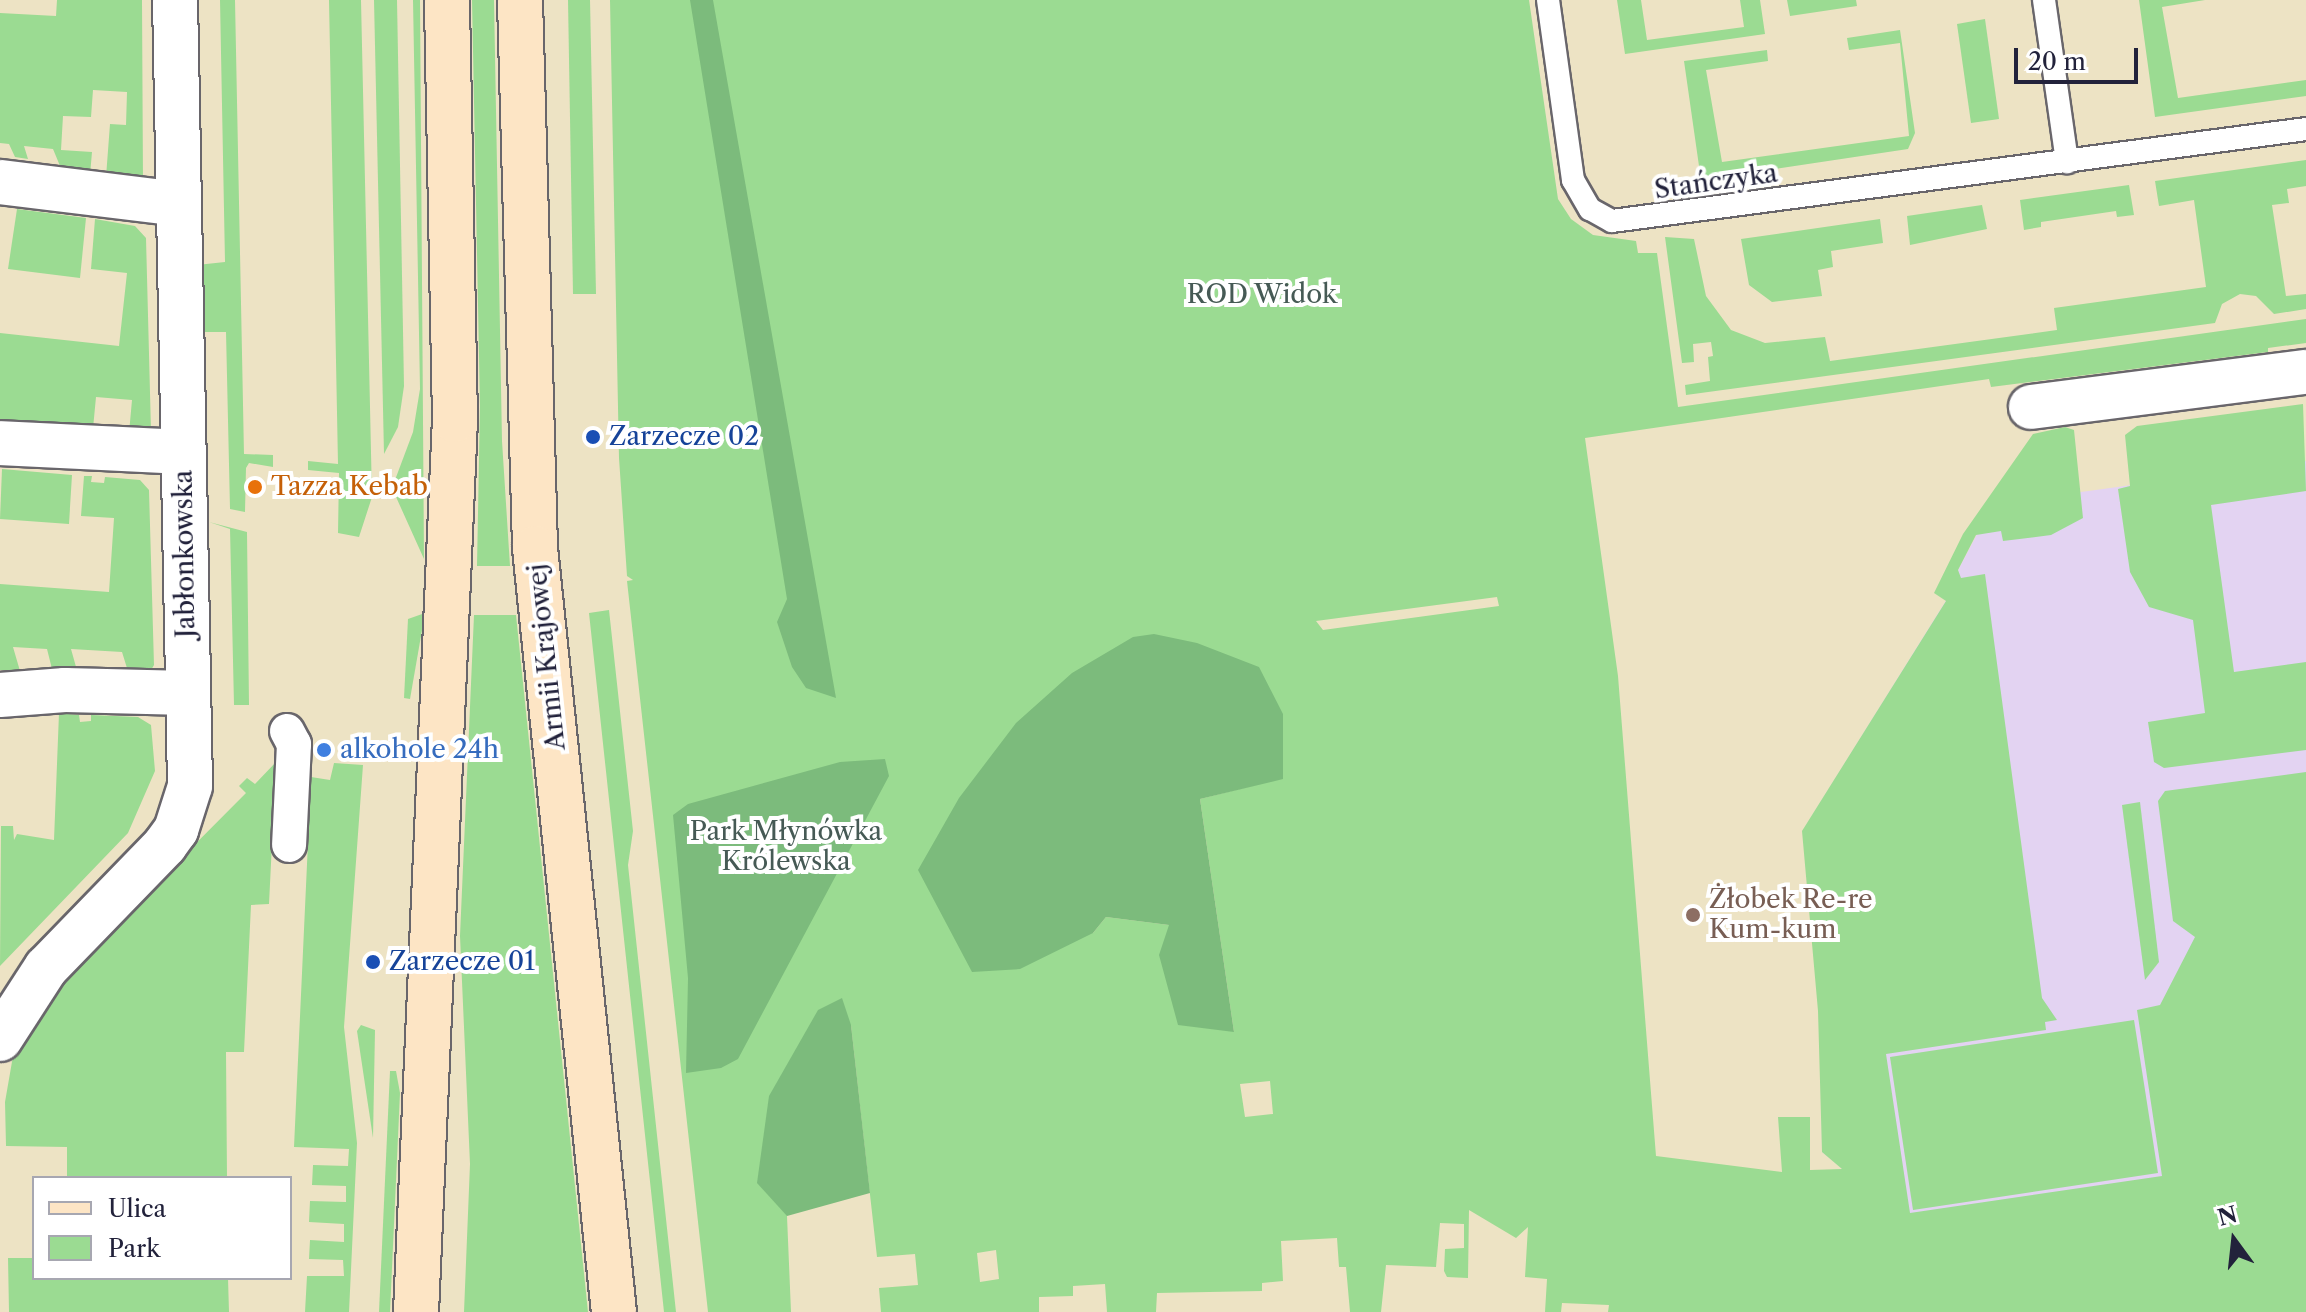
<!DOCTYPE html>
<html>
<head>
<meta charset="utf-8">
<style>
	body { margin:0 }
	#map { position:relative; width:2306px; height:1312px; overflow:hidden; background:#ede3c4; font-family:"Libre Caslon Text",serif }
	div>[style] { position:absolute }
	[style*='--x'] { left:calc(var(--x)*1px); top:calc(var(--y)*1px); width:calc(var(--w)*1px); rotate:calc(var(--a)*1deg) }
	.built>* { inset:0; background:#e3d3f2 }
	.green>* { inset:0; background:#9bdb92 }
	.forest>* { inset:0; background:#7cbb7c }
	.roads { filter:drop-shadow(2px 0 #69666b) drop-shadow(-2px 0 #69666b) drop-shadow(0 2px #69666b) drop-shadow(0 -2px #69666b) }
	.service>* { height:22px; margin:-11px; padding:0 11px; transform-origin:11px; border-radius:11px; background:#fff }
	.pedestrian>* { height:34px; margin:-17px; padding:0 17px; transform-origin:17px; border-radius:17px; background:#fff }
	.minor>* { height:44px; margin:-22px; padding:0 22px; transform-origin:22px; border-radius:22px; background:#fff }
	.secondary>* { height:44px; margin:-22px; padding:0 22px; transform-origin:22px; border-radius:22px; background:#fde5c5 }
	.dots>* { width:22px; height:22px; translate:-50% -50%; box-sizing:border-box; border:4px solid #fff; border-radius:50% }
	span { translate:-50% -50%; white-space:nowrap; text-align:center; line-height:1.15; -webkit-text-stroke:8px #fff; paint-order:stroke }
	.street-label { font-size:26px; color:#22223b }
	.park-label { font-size:26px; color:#465a55 }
	.transit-label { font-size:26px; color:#164399 }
	.left { translate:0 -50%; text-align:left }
	.food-label { font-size:26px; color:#c56008 }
	.shop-label { font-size:26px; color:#366cbe }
	.education-label { font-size:26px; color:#785e54 }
	.legend { position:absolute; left:32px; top:1176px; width:260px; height:104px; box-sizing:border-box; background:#fff; border:2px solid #a7a7b1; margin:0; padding:10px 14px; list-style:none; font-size:24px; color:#22223b }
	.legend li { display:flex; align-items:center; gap:16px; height:40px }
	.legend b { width:40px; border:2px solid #a7a7b1 }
	.north { position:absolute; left:2194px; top:1200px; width:80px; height:80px; -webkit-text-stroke:6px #fff; paint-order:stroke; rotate:345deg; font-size:22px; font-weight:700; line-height:32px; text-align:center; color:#22223b }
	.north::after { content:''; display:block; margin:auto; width:28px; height:36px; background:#22223b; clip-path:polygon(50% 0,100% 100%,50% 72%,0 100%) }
	.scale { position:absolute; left:2014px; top:48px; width:124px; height:36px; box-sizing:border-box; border:4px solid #22223b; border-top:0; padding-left:10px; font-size:24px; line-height:28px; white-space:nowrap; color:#22223b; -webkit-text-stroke:6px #fff; paint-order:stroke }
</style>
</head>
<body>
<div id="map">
	<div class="built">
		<div style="clip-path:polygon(2306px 461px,2306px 1312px,1933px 1243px,1822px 1152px,1821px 1017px,1805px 827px,1960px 578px,1958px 570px,1993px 504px)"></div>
	</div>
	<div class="green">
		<div style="clip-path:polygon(57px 0,142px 0,143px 183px,106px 177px,110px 124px,126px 125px,127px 92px,93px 90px,91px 117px,63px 116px,61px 150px,92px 152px,90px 175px,65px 178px,53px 149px,24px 146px,28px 159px,15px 157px,9px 144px,0 143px,0 13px,56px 16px)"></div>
		<div style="clip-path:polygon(220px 0,235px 0,244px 454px,273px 455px,273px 467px,249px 463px,246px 468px,245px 512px,230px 509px,226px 332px,198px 332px,197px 265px,225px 262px)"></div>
		<div style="clip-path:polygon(329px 0,361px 0,372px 497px,359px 537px,338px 533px,339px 473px,308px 470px,308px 461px,338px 464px)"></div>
		<div style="clip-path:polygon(374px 0,397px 0,404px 386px,398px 427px,384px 454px)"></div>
		<div style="clip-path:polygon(413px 0,420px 0,424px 559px,392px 488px,413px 432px,420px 389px)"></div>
		<div style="clip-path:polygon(472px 0,494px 0,502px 441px,510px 566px,477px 566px,480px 406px)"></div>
		<div style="clip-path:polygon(568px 0,590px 0,596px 294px,573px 294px)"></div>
		<div style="clip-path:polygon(evenodd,610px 0,1529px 0,1558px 199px,1571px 219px,1593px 235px,1636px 241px,1638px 253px,1657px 253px,1678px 407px,2306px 319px,2306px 343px,2268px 348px,2268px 352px,1991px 387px,1989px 379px,1585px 438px,1618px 676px,1656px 1156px,1782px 1172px,1778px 1117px,1810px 1117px,1810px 1170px,1842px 1169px,1822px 1152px,1818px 1011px,1802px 831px,1946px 601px,1934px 593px,1963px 534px,2033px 434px,2065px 427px,2074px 430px,2083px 518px,2051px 535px,2003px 541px,2001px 531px,1976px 535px,1958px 570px,1961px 578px,1985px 574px,2042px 998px,2057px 1020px,2045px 1022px,2046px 1030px,1886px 1054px,1910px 1213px,2162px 1176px,2137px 1010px,2160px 1005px,2195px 937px,2173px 921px,2158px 801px,2165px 791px,2306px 772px,2306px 1312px,1608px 1312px,1609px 1305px,1562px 1303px,1561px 1312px,1545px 1312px,1547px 1279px,1525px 1277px,1528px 1227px,1516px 1238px,1469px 1210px,1468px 1278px,1447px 1277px,1444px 1271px,1445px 1249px,1464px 1248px,1464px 1224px,1440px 1223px,1436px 1267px,1386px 1265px,1381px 1312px,1350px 1312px,1346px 1267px,1339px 1267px,1337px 1238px,1281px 1241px,1283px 1281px,1262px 1283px,1262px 1291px,1157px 1293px,1156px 1312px,1107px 1312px,1105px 1284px,1073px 1286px,1073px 1296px,1039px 1297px,1039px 1312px,881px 1312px,879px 1288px,918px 1285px,915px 1254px,877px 1257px,851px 1025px,793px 1181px,787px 1216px,791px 1312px,708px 1312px,627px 581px,633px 580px,627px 576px,619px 458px,610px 0,1497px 597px,1499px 606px,1323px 630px,1316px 621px,1497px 597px,610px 0,1051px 701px,1283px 778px,1200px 799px,1234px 1032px,1169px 925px,1106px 917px,1093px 933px,1051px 701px,610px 0,1270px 1081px,1273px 1114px,1245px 1117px,1240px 1084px,1270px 1081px,610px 0,996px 1250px,999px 1279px,980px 1282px,977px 1253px,996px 1250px)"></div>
		<div style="clip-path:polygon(1617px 0,1641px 0,1647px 40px,1744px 27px,1740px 0,1760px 0,1765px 34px,1625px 54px)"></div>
		<div style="clip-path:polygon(1787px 0,1856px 0,1857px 6px,1790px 16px)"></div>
		<div style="clip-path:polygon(2139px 0,2205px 0,2162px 7px,2178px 98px,2306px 80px,2306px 96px,2155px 117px)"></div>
		<div style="clip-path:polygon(1985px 19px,1999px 119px,1971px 123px,1957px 24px)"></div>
		<div style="clip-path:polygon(1900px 30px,1915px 133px,1908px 149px,1701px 180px,1684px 61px,1767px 50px,1768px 61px,1706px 70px,1722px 162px,1909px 136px,1900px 43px,1849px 50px,1847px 38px)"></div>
		<div style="clip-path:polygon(2306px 160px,2306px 186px,2287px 189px,2289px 203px,2272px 205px,2286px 296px,2306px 294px,2306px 309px,2274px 314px,2256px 296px,2240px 294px,2222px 304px,2215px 323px,1686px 395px,1685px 385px,1710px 381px,1708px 357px,1713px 356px,1711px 342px,1693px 344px,1694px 362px,1682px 363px,1665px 237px,1694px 239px,1706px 296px,1731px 330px,1765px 343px,1825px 337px,1830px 361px,2057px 330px,2054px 308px,2206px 287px,2194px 200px,2159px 206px,2155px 181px)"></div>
		<div style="clip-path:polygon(2129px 185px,2134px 215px,2117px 217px,2116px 211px,2041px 222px,2041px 227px,2024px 230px,2020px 200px)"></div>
		<div style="clip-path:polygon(1982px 205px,1987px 229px,1910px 245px,1907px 216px)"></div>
		<div style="clip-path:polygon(17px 209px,86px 218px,80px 278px,8px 269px)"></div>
		<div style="clip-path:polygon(95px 219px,135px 226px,146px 238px,151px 431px,129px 433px,132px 400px,96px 397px,92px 439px,0 428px,0 333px,119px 346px,127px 273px,91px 269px)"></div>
		<div style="clip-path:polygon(1880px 219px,1883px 243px,1831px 251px,1833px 267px,1818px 270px,1822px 296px,1772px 302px,1749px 285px,1741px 239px)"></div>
		<div style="clip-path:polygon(2303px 404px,2306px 491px,2211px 505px,2234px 672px,2306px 662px,2306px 750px,2164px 768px,2154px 762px,2148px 722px,2205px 713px,2193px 620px,2149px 607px,2130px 572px,2118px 489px,2130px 486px,2125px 435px,2137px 426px)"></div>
		<div style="clip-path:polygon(2px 469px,72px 475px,69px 524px,0 519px)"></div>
		<div style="clip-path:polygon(84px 476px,92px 476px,91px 482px,104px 483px,105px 477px,140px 480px,149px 490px,154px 665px,144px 682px,131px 681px,122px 652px,71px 649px,78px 674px,53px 673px,47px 649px,13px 647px,20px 671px,0 670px,0 584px,109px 592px,114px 518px,81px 516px)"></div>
		<div style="clip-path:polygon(209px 522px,247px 532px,249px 705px,234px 705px,230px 529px)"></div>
		<div style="clip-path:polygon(609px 610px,633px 831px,628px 865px,676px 1312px,664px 1312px,589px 613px)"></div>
		<div style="clip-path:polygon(425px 613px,410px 699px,404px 698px,408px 619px)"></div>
		<div style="clip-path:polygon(474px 615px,516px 615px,588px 1312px,464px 1312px,470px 1164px,460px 936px)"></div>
		<div style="clip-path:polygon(59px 713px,79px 715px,80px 722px,91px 721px,91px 715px,138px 717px,151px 725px,155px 771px,128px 833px,0 966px,1px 826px,13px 826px,14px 840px,17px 834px,54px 840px)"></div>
		<div style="clip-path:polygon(276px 762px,269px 904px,251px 905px,244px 1052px,226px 1052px,227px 1178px,67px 1178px,67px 1147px,6px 1146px,5px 1102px,13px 1056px,64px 976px,246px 793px,239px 786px,247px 778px,255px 784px)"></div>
		<div style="clip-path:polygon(334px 763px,363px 765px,344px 1027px,357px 1143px,349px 1312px,305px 1312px,307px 1276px,344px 1276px,343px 1260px,309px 1259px,310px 1240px,344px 1242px,344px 1224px,309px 1222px,310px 1201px,346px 1202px,346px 1186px,312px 1185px,313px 1165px,348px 1166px,349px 1149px,294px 1147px,311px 777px,330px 780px)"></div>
		<div style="clip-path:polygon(2140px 802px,2159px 962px,2145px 980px,2122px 805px)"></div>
		<div style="clip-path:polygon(2134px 1020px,2158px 1173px,1913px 1210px,1890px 1057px)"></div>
		<div style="clip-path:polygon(361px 1025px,375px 1030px,373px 1138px,357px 1031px)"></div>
		<div style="clip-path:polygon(390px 1071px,396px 1071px,400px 1093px,390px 1312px,379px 1312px)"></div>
		<div style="clip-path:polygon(8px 1258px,34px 1258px,34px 1278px,228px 1278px,229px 1312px,9px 1312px)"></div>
	</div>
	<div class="forest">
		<div style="clip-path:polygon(690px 0,713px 0,836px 698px,806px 688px,792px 667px,777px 622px,787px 599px)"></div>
		<div style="clip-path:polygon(1154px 634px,1197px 643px,1259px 667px,1283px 714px,1283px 779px,1200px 799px,1234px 1032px,1178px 1025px,1159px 955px,1169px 925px,1106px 917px,1093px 933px,1020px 969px,972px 972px,918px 870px,959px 798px,1016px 723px,1072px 673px,1133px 637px)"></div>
		<div style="clip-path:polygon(885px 759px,889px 776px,738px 1059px,721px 1068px,686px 1073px,688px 978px,673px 815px,688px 804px,840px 762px)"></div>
		<div style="clip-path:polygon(842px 998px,851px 1025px,870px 1193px,787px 1216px,757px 1183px,769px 1096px,818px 1010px)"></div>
	</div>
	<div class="roads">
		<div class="service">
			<div style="--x:1548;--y:0;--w:182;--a:82.1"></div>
			<div style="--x:1573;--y:180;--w:34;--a:60"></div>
			<div style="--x:1590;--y:209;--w:25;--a:29"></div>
			<div style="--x:1612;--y:221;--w:700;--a:-7.55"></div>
			<div style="--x:2044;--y:0;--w:164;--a:81.9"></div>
		</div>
		<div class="pedestrian">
			<div style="--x:287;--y:731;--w:15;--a:62"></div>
			<div style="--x:294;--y:744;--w:101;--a:92.8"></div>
		</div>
		<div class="minor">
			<div style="--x:0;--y:182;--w:179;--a:7"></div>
			<div style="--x:2031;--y:407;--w:277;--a:-7.3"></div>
			<div style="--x:0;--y:443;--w:183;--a:2.8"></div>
			<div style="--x:0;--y:695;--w:65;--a:-4.4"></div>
			<div style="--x:65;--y:690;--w:123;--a:1.4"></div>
			<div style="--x:0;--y:1039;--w:85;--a:-57.1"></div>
			<div style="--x:46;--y:968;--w:171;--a:-45.9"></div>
			<div style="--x:165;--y:845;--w:19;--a:-54"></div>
			<div style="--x:176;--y:830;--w:46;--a:-72.3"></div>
			<div style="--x:190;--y:786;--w:786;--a:-91.09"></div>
		</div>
		<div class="secondary">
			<div style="--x:520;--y:0;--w:548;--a:88.43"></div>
			<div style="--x:535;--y:548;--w:768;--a:84.1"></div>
			<div style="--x:416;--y:1312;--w:893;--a:-87.5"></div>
			<div style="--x:455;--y:420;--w:420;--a:-91.1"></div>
		</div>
	</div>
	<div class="dots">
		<div style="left:593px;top:437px;background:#1a4fb4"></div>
		<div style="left:255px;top:487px;background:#e8710a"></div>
		<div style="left:324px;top:750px;background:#3f7fe0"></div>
		<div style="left:1693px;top:915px;background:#8d6e63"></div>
		<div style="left:373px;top:962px;background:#1a4fb4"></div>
	</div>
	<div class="street-label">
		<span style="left:1716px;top:182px;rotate:-8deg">Stańczyka</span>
		<span style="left:185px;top:554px;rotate:-91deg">Jabłonkowska</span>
		<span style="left:547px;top:657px;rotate:-96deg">Armii Krajowej</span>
	</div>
	<div class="park-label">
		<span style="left:1262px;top:295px">ROD Widok</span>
		<span style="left:786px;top:847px">Park Młynówka<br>Królewska</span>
	</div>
	<div class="transit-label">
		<span class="left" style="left:609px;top:437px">Zarzecze 02</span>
		<span class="left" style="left:389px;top:962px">Zarzecze 01</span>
	</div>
	<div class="food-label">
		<span class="left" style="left:271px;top:487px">Tazza Kebab</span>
	</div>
	<div class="shop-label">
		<span class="left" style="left:340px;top:750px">alkohole 24h</span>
	</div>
	<div class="education-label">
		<span class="left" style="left:1709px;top:915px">Żłobek Re-re<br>Kum-kum</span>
	</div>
	<ul class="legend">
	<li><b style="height:10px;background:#fde5c5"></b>Ulica</li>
	<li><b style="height:22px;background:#9bdb92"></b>Park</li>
	</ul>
	<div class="north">N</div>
	<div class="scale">20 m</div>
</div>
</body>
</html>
